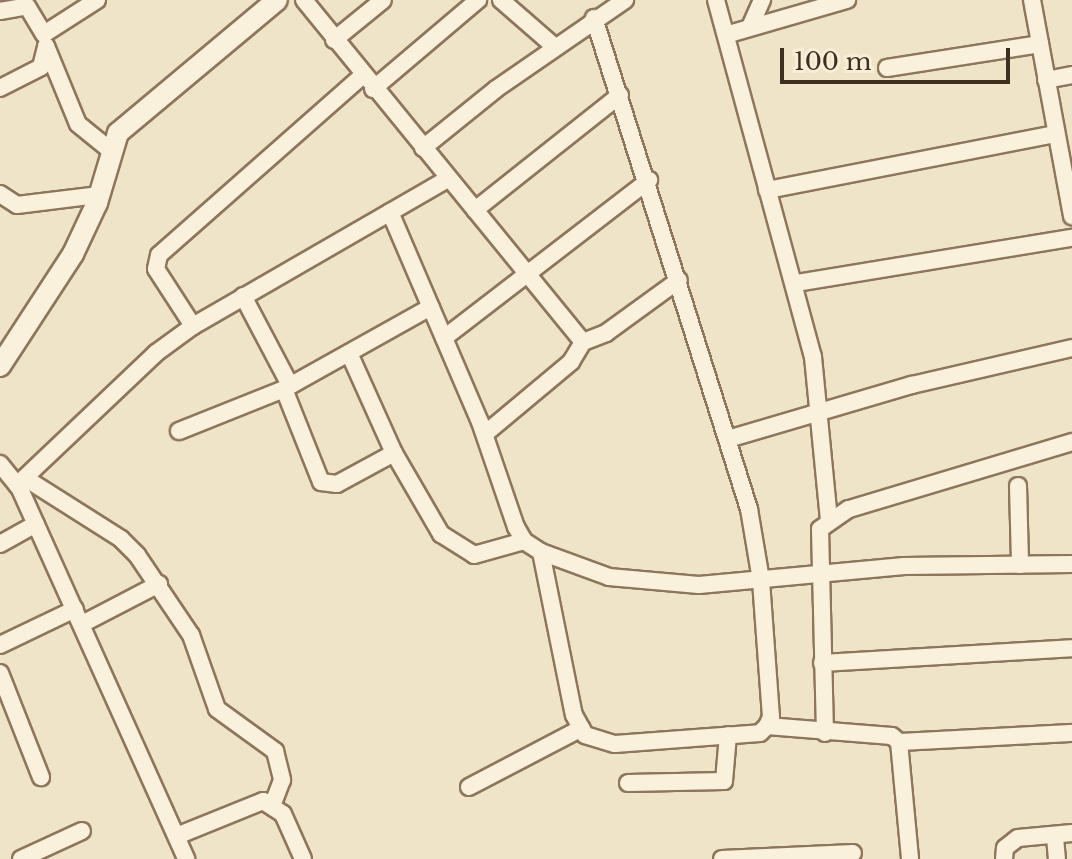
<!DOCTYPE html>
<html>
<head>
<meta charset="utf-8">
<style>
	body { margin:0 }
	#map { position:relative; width:1072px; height:859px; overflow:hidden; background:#f0e4c8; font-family:"Libre Baskerville",serif }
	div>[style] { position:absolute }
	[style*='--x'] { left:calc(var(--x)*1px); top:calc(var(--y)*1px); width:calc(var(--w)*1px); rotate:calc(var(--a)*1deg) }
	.roads { filter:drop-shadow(2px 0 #8d765c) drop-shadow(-2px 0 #8d765c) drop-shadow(0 2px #8d765c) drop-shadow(0 -2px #8d765c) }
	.minor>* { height:16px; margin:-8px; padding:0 8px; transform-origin:8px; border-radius:8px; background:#faf1dc }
	.tertiary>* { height:20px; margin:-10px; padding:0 10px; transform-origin:10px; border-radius:10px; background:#faf1dc }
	span { translate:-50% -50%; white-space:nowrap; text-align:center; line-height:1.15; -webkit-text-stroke:7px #f7eed8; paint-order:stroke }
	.scale { position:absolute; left:780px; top:48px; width:230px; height:36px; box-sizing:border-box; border:4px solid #3d2e20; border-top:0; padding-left:10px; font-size:24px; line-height:28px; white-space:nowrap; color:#3d2e20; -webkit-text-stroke:6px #f7eed8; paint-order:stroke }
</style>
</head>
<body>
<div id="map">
	<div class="roads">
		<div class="minor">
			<div style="--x:304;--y:0;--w:441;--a:50.8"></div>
			<div style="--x:583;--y:342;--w:23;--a:121"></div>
			<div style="--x:571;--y:362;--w:112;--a:140.1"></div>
			<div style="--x:501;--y:0;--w:70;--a:41"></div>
			<div style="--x:716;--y:0;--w:370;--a:74.8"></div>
			<div style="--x:813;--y:357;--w:164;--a:84.4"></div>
			<div style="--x:1032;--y:0;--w:220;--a:79.5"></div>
			<div style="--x:0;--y:11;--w:27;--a:-10"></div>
			<div style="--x:27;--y:6;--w:33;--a:59"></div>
			<div style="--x:44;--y:34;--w:63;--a:-32.7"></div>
			<div style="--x:750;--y:27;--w:30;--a:-66"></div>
			<div style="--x:729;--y:34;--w:123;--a:-16.1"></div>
			<div style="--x:334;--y:40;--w:63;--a:-39.2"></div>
			<div style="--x:46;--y:46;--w:84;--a:67.7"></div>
			<div style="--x:78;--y:124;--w:40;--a:39"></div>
			<div style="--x:887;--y:68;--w:155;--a:-8.9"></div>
			<div style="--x:1046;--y:80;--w:26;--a:-11"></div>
			<div style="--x:0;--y:88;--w:46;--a:-27.1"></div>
			<div style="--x:41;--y:67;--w:21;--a:-76"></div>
			<div style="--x:373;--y:89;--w:138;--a:-40.3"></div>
			<div style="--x:423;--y:148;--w:94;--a:-38.9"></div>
			<div style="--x:496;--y:89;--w:157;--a:-34.6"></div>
			<div style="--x:767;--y:190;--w:294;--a:-11"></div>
			<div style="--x:0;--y:194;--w:20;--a:33"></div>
			<div style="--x:17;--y:205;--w:83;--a:-7"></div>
			<div style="--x:475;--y:210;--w:185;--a:-38.4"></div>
			<div style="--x:390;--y:212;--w:228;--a:66.8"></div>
			<div style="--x:480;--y:422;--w:111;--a:71.1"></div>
			<div style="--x:516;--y:527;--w:16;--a:60"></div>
			<div style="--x:524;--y:541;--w:20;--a:33"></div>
			<div style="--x:541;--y:552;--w:72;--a:20.2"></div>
			<div style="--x:609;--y:577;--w:90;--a:5.1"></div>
			<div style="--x:699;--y:585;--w:206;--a:-5.3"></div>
			<div style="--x:904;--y:566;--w:168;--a:-0.7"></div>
			<div style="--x:796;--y:283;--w:280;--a:-9.3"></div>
			<div style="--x:243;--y:296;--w:101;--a:62.2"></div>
			<div style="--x:193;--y:326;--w:68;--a:-123"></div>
			<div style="--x:156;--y:269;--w:14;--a:-78"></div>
			<div style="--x:159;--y:255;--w:271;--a:-41.4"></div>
			<div style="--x:444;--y:338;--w:259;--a:-37.6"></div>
			<div style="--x:583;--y:342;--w:25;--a:-21"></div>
			<div style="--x:606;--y:333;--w:90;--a:-36"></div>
			<div style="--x:349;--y:353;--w:110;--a:65.8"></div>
			<div style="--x:394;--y:453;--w:94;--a:59.9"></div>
			<div style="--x:441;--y:534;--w:39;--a:32"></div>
			<div style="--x:474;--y:555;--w:52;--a:-15.6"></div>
			<div style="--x:284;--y:389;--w:100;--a:68.3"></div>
			<div style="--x:321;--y:482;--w:16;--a:7"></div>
			<div style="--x:337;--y:484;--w:65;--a:-28.5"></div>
			<div style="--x:179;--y:431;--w:113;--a:-21.8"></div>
			<div style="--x:284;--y:389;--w:168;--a:-29.2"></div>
			<div style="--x:728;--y:439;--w:192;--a:-16.4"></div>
			<div style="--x:912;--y:385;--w:164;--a:-13"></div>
			<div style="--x:0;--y:464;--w:32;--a:51"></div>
			<div style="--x:20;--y:489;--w:406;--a:65.8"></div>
			<div style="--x:25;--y:478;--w:114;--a:32.4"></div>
			<div style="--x:121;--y:539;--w:23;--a:45"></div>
			<div style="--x:137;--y:555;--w:97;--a:56"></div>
			<div style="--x:191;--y:635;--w:78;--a:70.6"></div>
			<div style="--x:217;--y:709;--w:72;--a:35.9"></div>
			<div style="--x:275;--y:751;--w:30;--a:76"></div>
			<div style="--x:282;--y:780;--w:26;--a:111"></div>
			<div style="--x:17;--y:485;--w:192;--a:-43.5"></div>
			<div style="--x:156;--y:353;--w:46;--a:-36.1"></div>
			<div style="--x:193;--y:326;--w:294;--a:-30"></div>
			<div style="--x:1018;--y:486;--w:79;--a:88.5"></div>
			<div style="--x:0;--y:544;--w:41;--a:-29.1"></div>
			<div style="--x:541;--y:552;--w:166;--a:78.6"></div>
			<div style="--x:574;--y:715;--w:23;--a:61"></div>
			<div style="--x:585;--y:735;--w:31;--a:17"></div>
			<div style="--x:615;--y:744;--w:145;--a:-4.3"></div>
			<div style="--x:760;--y:733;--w:10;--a:-45"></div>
			<div style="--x:767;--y:726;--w:10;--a:-66"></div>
			<div style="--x:771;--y:717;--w:137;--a:-94.2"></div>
			<div style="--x:761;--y:580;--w:72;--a:-99.6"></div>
			<div style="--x:749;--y:509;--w:515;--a:-107.52"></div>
			<div style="--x:82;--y:624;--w:87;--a:-27.5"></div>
			<div style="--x:0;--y:645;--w:83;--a:-25.6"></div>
			<div style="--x:822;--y:663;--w:250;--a:-3.4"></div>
			<div style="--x:0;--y:673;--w:112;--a:68.5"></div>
			<div style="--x:767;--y:726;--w:125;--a:4.6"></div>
			<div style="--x:892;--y:736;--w:9;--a:41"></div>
			<div style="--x:899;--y:742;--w:118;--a:84.6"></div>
			<div style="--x:825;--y:733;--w:204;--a:-91.4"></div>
			<div style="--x:820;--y:529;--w:35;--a:-35"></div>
			<div style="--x:849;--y:509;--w:233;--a:-16.7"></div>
			<div style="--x:899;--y:742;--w:173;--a:-3"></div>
			<div style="--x:628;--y:783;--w:96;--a:-1.2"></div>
			<div style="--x:724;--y:781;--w:46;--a:-85"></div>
			<div style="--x:469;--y:787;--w:127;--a:-27.6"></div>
			<div style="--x:179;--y:835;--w:91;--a:-22"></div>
			<div style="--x:263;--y:801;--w:24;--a:33"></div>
			<div style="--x:283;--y:814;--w:49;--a:66"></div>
			<div style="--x:1055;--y:837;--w:22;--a:85"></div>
			<div style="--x:21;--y:859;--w:67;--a:-24.7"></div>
			<div style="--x:722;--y:859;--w:131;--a:-2.6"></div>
			<div style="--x:1004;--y:859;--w:11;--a:-85"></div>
			<div style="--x:1005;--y:848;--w:16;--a:-38"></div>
			<div style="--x:1018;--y:838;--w:54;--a:-5.3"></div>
		</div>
		<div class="tertiary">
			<div style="--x:0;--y:366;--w:134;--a:-56.9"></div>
			<div style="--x:73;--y:254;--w:56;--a:-64.8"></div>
			<div style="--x:97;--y:203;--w:73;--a:-73.3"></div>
			<div style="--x:118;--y:133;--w:207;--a:-39.9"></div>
		</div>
	</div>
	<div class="scale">100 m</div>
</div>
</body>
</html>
